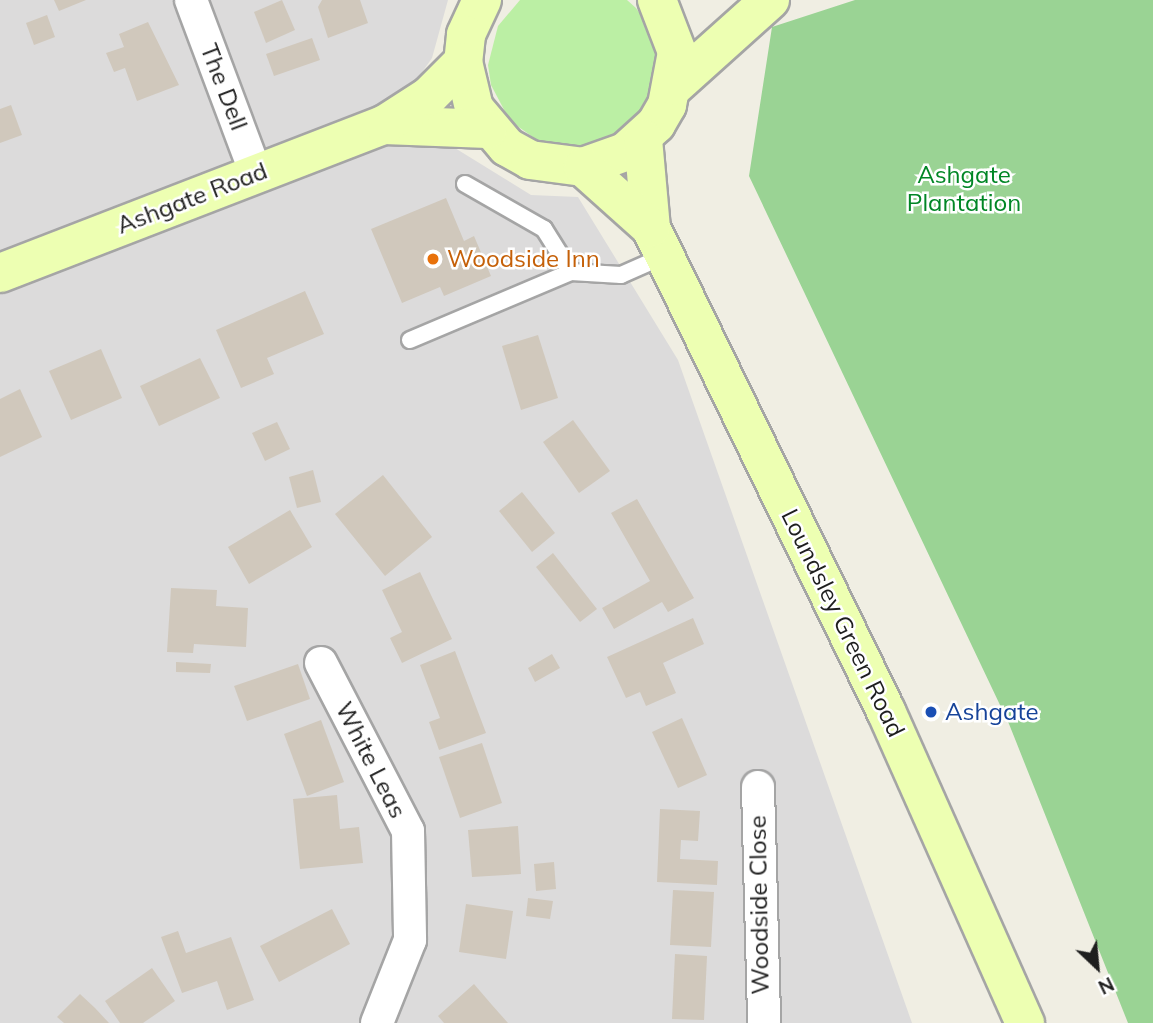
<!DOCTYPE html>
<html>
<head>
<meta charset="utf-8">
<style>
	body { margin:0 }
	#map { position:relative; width:1153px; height:1023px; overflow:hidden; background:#f0eee3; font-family:Mulish,sans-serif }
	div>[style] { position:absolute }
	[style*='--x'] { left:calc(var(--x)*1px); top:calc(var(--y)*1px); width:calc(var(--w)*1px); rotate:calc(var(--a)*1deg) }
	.residential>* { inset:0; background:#dcdbdb }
	.grass>* { inset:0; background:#bbefa4 }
	.forest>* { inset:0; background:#9ad394 }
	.building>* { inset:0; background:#d0c8bc }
	.roads { filter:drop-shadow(2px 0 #a5a5a5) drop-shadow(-2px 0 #a5a5a5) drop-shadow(0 2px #a5a5a5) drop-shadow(0 -2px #a5a5a5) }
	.lane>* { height:16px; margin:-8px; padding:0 8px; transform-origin:8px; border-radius:8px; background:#fff }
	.street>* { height:32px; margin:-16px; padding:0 16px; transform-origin:16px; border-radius:16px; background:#fff }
	.secondary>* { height:38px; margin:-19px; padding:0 19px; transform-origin:19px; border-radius:19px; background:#edffb2 }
	.dots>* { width:19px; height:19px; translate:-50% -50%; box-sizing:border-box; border:4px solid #fff; border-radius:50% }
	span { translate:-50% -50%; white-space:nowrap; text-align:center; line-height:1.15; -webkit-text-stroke:5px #fff; paint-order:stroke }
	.street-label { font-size:24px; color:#1e1e1e }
	.park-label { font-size:24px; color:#018625 }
	.food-label { font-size:24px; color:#c56008 }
	.left { translate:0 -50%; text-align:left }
	.transit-label { font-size:24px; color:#164399 }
	.north { position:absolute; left:1062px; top:932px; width:70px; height:70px; -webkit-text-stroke:5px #fff; paint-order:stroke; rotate:154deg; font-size:19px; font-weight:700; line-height:28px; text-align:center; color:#1e1e1e }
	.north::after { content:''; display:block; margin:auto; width:24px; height:32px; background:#1e1e1e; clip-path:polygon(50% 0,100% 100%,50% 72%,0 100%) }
</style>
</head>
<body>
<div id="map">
	<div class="residential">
		<div style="clip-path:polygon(0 0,448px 0,432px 58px,411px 88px,429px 132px,531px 195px,578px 197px,678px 360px,912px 1023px,0 1023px)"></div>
	</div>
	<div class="grass">
		<div style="clip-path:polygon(520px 0,627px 0,636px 8px,648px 25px,658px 64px,648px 104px,621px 134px,583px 148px,543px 144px,510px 121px,491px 85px,488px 65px,498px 26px)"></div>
	</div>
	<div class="forest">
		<div style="clip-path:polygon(855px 0,1153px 0,1153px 1023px,1128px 1023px,1009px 724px,749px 176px,772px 27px)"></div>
	</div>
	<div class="building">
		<div style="clip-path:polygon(54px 0,86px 0,59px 11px)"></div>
		<div style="clip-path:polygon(282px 0,295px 30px,266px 43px,254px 12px)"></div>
		<div style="clip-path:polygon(322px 0,360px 0,368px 23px,328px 38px,318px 7px)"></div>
		<div style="clip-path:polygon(47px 15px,55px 37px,34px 45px,26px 23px)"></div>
		<div style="clip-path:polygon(148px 22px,179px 85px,137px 101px,125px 68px,114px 72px,106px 53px,124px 47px,119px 34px)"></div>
		<div style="clip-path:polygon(312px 38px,320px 60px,274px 76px,266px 54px)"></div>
		<div style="clip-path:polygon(11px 105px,22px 135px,0 143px,0 109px)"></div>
		<div style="clip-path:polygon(446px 198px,464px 241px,474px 236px,491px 276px,444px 296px,440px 287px,402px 303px,371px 229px)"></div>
		<div style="clip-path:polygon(305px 291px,324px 334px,267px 358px,274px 374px,241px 388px,216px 330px)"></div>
		<div style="clip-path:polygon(538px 335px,558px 398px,521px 410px,502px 346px)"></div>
		<div style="clip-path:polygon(101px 349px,122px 398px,71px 420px,49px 371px)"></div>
		<div style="clip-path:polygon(200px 358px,220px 398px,159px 426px,140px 386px)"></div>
		<div style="clip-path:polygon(20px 389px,42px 437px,0 457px,0 399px)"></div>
		<div style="clip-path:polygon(573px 420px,610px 471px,579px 493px,543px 442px)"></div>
		<div style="clip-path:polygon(277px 422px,290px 449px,265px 461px,252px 433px)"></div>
		<div style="clip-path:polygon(313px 470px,321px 502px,297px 508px,289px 477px)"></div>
		<div style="clip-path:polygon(383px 475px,432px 537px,385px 576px,335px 514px)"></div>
		<div style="clip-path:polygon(522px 492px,555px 533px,532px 552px,499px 511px)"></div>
		<div style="clip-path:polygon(637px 499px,694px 598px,668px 612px,662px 602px,614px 629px,602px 608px,650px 581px,611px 513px)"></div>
		<div style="clip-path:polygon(290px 510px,312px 547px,249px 584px,228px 547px)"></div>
		<div style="clip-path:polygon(553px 553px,597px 609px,580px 622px,536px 567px)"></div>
		<div style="clip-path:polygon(420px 572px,452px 639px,402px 663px,390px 638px,402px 632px,382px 590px)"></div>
		<div style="clip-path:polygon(171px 588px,217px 590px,216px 606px,248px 608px,246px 647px,194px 644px,193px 653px,167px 652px)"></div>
		<div style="clip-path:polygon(693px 618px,704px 644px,663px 663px,676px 693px,646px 706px,640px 692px,626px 698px,607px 657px)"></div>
		<div style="clip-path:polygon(455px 651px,486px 733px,439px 750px,429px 722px,440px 718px,420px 665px)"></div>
		<div style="clip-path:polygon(552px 654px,560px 668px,535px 682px,528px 668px)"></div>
		<div style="clip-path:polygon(176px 662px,211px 664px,210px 673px,176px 672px)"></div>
		<div style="clip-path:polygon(298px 664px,310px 699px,247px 721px,234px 686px)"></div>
		<div style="clip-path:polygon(682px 718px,707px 775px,678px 788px,652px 732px)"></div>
		<div style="clip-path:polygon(321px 720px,344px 782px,307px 796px,284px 734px)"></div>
		<div style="clip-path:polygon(482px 743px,502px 803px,460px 818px,439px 757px)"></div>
		<div style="clip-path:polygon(337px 795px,340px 829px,359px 827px,363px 863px,300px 869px,293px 799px)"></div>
		<div style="clip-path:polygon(660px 809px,700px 811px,698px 841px,681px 840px,680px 859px,718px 861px,717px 885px,657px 882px)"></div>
		<div style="clip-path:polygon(518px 826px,521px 874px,472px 877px,468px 830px)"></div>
		<div style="clip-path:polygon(554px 862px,556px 889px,536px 891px,534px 864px)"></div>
		<div style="clip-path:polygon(673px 890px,714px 892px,711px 947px,670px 945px)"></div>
		<div style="clip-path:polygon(528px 898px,553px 901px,550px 919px,526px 916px)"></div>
		<div style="clip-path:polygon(466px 904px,513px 911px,506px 959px,459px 952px)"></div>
		<div style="clip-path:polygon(332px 909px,350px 944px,279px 982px,260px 946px)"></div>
		<div style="clip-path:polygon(178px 931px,186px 953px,231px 937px,254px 1000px,227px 1010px,217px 981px,182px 993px,161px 937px)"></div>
		<div style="clip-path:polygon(675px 954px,707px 956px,704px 1020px,672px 1019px)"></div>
		<div style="clip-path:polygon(152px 968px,175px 1001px,143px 1023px,120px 1023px,105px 1001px)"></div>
		<div style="clip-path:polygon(474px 984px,492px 1005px,508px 1023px,444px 1023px,438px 1016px)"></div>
		<div style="clip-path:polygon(80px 994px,95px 1008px,109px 1023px,64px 1023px,57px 1017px)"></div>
	</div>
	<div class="roads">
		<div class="lane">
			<div style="--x:571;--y:272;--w:50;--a:3.4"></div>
			<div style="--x:621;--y:275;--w:47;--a:-23.8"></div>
			<div style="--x:410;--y:340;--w:175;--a:-22.9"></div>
			<div style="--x:571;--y:272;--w:51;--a:-122.1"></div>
			<div style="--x:544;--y:229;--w:91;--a:-150.3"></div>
		</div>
		<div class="street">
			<div style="--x:191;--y:0;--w:186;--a:69.5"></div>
			<div style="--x:321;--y:663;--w:189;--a:62.6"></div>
			<div style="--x:408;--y:831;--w:109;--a:88.9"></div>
			<div style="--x:410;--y:940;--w:89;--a:111.7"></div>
			<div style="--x:758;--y:787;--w:236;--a:88.5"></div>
		</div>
		<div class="secondary">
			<div style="--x:482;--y:0;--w:38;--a:115"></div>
			<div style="--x:466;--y:35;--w:27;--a:96"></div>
			<div style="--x:463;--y:62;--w:47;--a:76.6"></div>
			<div style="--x:474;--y:108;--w:51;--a:49.8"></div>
			<div style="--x:507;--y:147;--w:26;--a:29"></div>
			<div style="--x:530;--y:160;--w:53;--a:7.5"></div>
			<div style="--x:583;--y:167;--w:45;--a:-19.7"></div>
			<div style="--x:625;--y:152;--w:42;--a:-42.1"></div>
			<div style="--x:656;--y:124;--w:22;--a:-60"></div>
			<div style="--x:667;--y:105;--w:54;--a:-79.3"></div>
			<div style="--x:677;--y:52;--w:56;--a:-111"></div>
			<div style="--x:674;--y:86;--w:129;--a:-41.9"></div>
			<div style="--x:384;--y:125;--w:104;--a:2.2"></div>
			<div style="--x:643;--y:139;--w:89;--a:84.9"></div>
			<div style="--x:651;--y:228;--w:537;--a:64.06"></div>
			<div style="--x:886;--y:711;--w:342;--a:66"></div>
			<div style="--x:583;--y:167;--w:91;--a:41.9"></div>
			<div style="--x:0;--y:273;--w:412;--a:-21.1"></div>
			<div style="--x:384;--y:125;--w:54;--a:-32.8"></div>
			<div style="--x:429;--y:96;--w:48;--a:-45"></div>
		</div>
	</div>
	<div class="dots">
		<div style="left:433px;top:259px;background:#e8710a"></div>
		<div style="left:931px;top:712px;background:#1a4fb4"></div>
	</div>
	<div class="street-label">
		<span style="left:224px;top:87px;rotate:69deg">The Dell</span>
		<span style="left:192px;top:198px;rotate:-21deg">Ashgate Road</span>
		<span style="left:843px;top:623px;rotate:64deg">Loundsley Green Road</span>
		<span style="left:371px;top:760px;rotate:63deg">White Leas</span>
		<span style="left:759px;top:905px;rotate:-91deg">Woodside Close</span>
	</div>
	<div class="park-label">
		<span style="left:964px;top:189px">Ashgate<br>Plantation</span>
	</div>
	<div class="food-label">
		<span class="left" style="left:447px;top:259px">Woodside Inn</span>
	</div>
	<div class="transit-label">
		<span class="left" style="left:945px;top:712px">Ashgate</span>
	</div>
	<div class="north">N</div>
</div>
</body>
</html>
